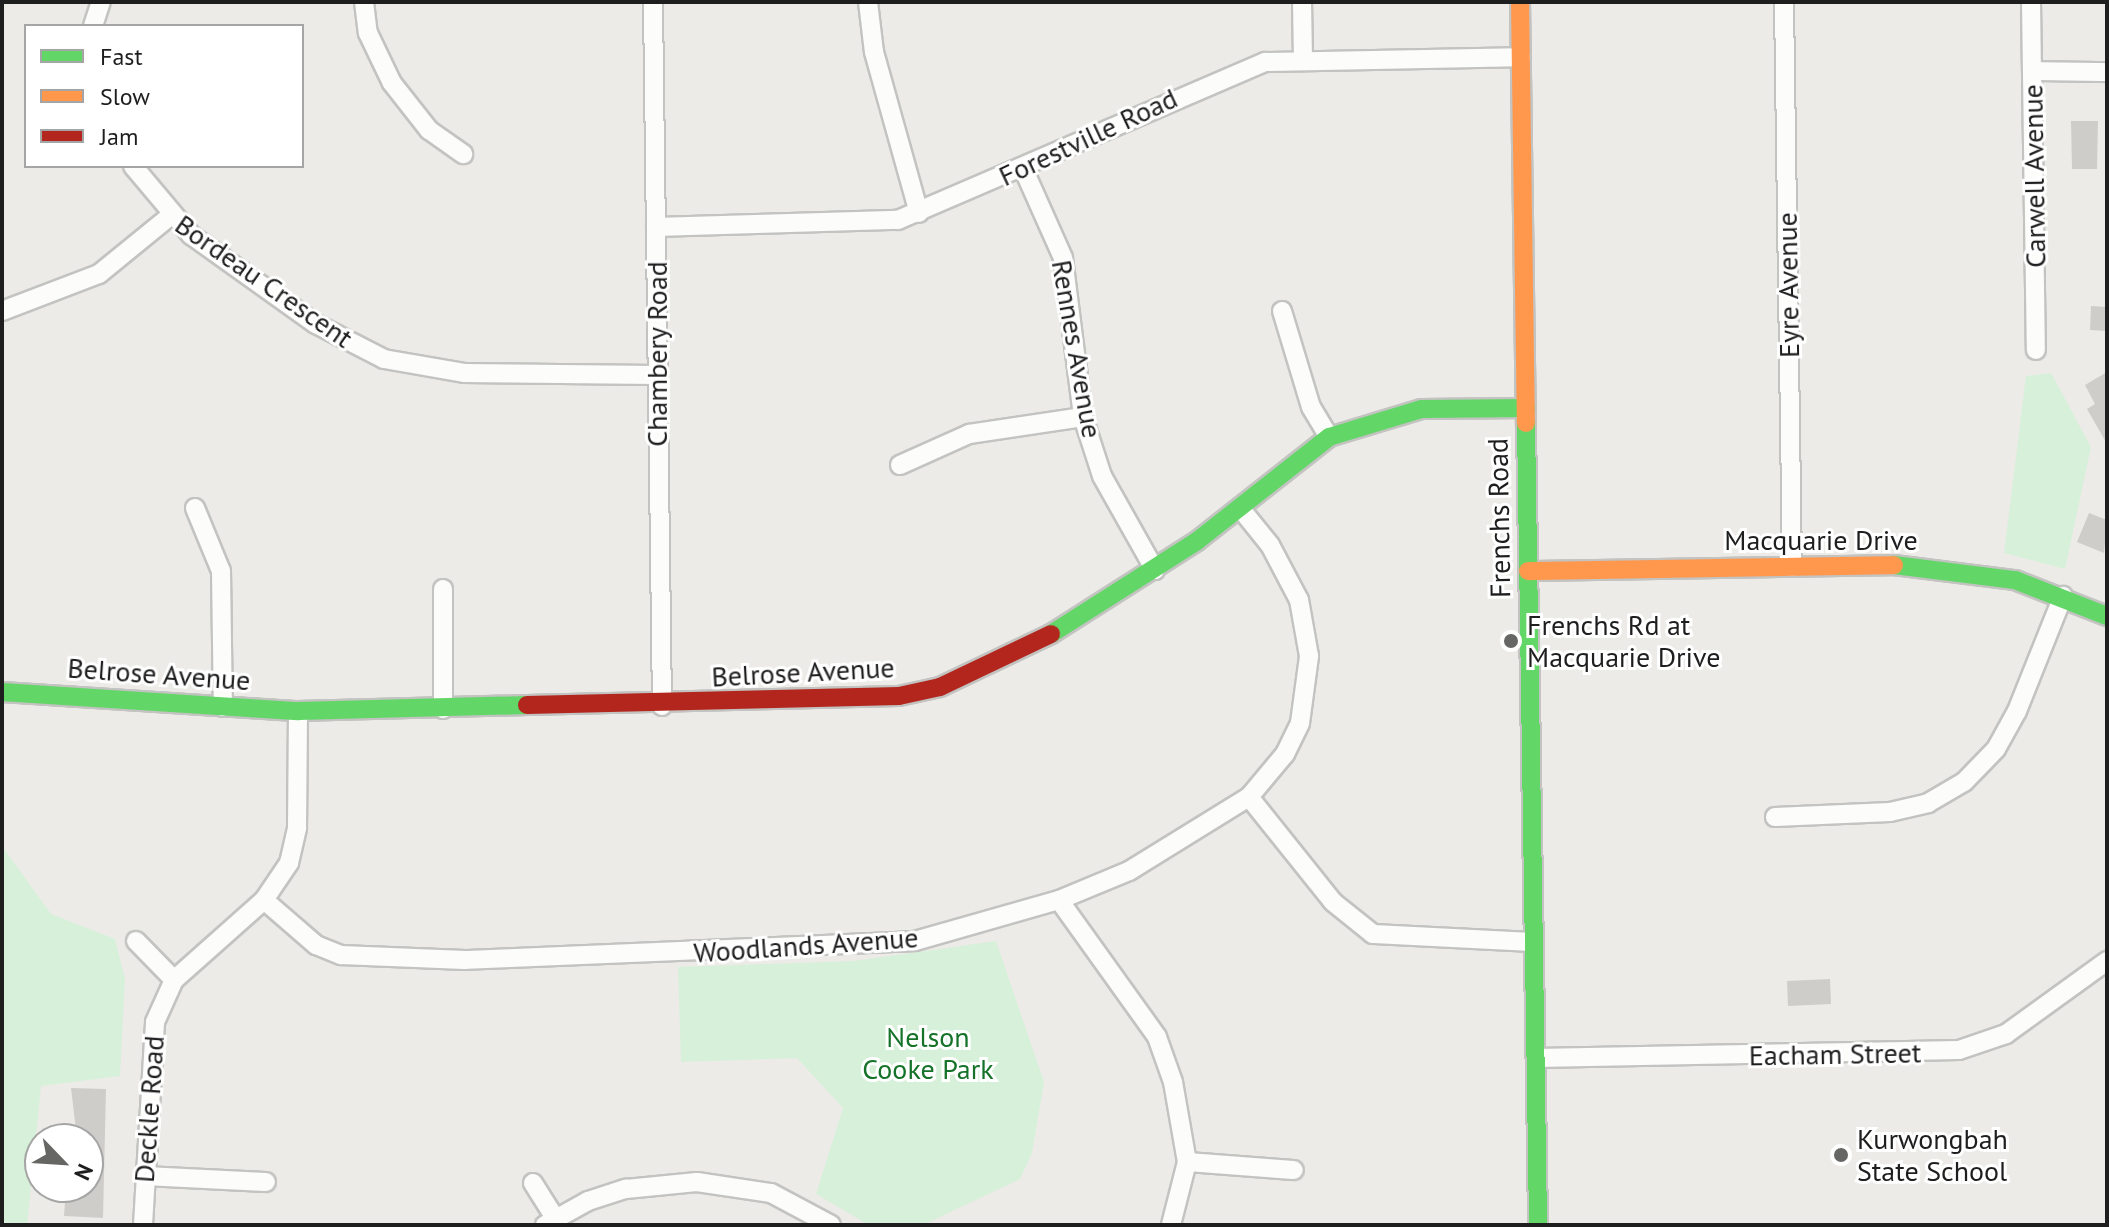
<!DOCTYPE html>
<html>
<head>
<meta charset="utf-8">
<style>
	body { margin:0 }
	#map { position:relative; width:2109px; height:1227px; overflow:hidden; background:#ecebe7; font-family:"PT Sans",sans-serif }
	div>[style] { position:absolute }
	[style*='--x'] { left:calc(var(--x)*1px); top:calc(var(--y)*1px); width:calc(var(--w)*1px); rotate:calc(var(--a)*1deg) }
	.park>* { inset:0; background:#d7f0da }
	.building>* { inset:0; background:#cfcdca }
	.roads { filter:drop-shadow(2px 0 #c3c3c1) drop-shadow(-2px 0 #c3c3c1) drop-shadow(0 2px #c3c3c1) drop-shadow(0 -2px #c3c3c1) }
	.street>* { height:18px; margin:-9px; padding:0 9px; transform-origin:9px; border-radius:9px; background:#fcfcfb }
	.fast>* { height:18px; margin:-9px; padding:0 9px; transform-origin:9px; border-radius:9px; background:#63d668 }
	.slow>* { height:18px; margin:-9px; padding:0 9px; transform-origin:9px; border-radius:9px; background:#ff974d }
	.jam>* { height:18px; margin:-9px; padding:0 9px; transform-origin:9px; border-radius:9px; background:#b3261e }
	.dots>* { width:22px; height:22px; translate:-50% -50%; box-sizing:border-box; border:4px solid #fff; border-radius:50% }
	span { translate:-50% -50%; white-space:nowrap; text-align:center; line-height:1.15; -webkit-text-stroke:6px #fff; paint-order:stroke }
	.street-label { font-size:28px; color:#1e1e1e }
	.poi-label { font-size:28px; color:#1e1e1e }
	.left { translate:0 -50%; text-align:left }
	.park-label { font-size:28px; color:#157229 }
	.frame { position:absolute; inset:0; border:4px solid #1e1e1e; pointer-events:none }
	.legend { position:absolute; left:24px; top:24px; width:280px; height:144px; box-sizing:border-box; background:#fff; border:2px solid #a5a5a5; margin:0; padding:10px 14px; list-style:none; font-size:24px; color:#1e1e1e }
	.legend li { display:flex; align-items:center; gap:16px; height:40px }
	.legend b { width:40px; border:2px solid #a5a5a5 }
	.north { position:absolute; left:24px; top:1123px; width:80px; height:80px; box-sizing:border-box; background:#fff; border:2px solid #a5a5a5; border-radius:50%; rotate:115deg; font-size:22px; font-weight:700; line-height:32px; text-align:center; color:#1e1e1e }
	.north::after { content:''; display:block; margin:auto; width:28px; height:36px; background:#666664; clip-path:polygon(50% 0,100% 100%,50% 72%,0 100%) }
</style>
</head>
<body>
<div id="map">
	<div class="park">
		<div style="clip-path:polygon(2051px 373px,2091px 447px,2065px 569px,2004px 553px,2026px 376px)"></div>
		<div style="clip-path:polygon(2px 846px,51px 914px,115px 939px,125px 979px,120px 1076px,41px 1086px,27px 1225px,2px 1225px)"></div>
		<div style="clip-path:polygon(996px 941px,1044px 1082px,1032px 1153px,1020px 1179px,923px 1225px,869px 1225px,816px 1194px,843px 1108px,797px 1058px,681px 1062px,678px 967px,854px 961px)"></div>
	</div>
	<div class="building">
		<div style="clip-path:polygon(2071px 121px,2098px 121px,2097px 169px,2072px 169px)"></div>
		<div style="clip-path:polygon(2091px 306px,2107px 307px,2107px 331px,2090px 330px)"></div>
		<div style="clip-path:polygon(2107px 372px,2107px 444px,2087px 409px,2095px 404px,2085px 385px)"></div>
		<div style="clip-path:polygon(2089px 513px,2107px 520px,2104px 553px,2077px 542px)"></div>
		<div style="clip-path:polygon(1830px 979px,1831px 1004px,1788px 1006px,1787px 981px)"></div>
		<div style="clip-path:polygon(71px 1088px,106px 1089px,103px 1218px,64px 1216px,66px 1187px,88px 1187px,88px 1139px,77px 1139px)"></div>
	</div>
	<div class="roads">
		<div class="street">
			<div style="--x:364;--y:2;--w:31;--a:83"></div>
			<div style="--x:368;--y:33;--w:55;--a:64.4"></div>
			<div style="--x:392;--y:83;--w:60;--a:51.8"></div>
			<div style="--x:429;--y:130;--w:42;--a:35.2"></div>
			<div style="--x:653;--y:2;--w:704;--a:89.27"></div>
			<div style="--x:868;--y:2;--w:50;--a:83.2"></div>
			<div style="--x:874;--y:52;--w:167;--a:74.4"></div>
			<div style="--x:1302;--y:2;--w:57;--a:89"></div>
			<div style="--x:1784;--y:2;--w:565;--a:89.19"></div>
			<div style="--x:2031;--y:2;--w:348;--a:89.2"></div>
			<div style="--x:93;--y:26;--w:25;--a:-72"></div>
			<div style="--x:2032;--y:71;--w:75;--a:0.8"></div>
			<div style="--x:133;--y:166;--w:90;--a:50"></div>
			<div style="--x:191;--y:235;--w:153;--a:35.5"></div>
			<div style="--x:316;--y:324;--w:76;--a:27.2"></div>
			<div style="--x:384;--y:359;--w:81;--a:9.9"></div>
			<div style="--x:464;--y:373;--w:192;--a:0.6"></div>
			<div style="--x:1023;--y:168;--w:98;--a:66"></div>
			<div style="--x:1063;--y:258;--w:160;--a:82.8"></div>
			<div style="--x:1083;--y:417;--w:62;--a:72.1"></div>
			<div style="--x:1102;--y:476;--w:108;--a:60.6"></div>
			<div style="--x:656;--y:227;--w:242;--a:-1.7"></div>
			<div style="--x:898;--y:220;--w:400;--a:-23.3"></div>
			<div style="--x:1265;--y:62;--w:256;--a:-1.1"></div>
			<div style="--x:2;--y:311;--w:104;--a:-20.9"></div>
			<div style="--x:99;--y:274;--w:92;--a:-39.2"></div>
			<div style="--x:1282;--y:311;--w:100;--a:73.2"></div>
			<div style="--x:1311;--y:407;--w:35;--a:59"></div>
			<div style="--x:900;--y:465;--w:76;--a:-24.2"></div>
			<div style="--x:969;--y:434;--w:115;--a:-8.5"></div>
			<div style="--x:195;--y:508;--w:68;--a:67.6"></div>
			<div style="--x:221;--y:571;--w:136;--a:89.2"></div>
			<div style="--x:443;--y:709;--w:120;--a:-90"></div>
			<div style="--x:1249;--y:797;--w:134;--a:51.3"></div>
			<div style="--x:1333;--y:902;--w:51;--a:38.7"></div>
			<div style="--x:1373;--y:934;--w:160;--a:2.9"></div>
			<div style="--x:1775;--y:817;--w:115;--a:-2.5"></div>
			<div style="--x:1890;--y:812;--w:39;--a:-13"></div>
			<div style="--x:1928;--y:803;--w:42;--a:-30.3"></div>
			<div style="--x:1964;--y:782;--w:46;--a:-45.9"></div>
			<div style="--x:1996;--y:749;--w:43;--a:-61.1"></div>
			<div style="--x:2017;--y:711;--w:124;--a:-68.2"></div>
			<div style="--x:264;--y:900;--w:69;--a:40.9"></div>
			<div style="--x:316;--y:945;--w:27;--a:22"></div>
			<div style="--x:341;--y:955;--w:124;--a:2.3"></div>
			<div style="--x:465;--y:960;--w:450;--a:-2.4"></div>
			<div style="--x:915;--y:941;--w:150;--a:-15.9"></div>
			<div style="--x:1059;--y:900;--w:76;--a:-22.5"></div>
			<div style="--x:1129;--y:871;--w:141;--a:-31.7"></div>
			<div style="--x:1249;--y:797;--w:56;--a:-50.1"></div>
			<div style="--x:1285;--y:754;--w:34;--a:-64"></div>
			<div style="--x:1300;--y:723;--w:68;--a:-82.3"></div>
			<div style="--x:1309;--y:656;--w:57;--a:-100.1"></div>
			<div style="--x:1299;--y:600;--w:62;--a:-117.8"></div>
			<div style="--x:1270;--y:545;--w:48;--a:-129"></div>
			<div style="--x:1059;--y:900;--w:168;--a:54.4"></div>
			<div style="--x:1157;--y:1037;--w:48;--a:70.4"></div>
			<div style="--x:1173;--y:1082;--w:81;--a:80.1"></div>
			<div style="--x:1187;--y:1162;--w:65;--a:104.3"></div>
			<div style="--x:136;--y:941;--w:54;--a:45.7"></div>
			<div style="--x:1536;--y:1058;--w:423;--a:-1.1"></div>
			<div style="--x:1959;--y:1050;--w:50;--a:-18.8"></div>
			<div style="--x:2006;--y:1034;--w:125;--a:-35.9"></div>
			<div style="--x:1187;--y:1162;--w:107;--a:4.3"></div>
			<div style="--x:144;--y:1176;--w:122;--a:2.8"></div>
			<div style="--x:533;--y:1183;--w:41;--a:57.8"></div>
			<div style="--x:143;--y:1225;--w:203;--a:-86.6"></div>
			<div style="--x:155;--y:1022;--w:46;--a:-65.7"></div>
			<div style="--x:174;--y:980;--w:120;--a:-41.6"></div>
			<div style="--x:264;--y:900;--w:45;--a:-56"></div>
			<div style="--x:289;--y:863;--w:36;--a:-77"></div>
			<div style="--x:297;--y:828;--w:117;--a:-89.5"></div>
			<div style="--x:545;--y:1225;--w:49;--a:-29.2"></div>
			<div style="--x:588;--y:1201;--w:40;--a:-18"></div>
			<div style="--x:626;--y:1189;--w:71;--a:-5.6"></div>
			<div style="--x:697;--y:1182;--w:75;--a:8.5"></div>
			<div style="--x:771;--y:1193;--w:68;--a:28.1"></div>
		</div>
		<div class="fast">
			<div style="--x:1526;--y:423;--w:802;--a:89.14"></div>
			<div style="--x:1894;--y:565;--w:122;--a:7.1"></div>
			<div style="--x:2015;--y:580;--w:99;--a:21.4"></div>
			<div style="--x:1051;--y:634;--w:173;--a:-32.5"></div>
			<div style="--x:1197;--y:541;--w:168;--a:-38.2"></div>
			<div style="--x:1329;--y:437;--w:97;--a:-16.8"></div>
			<div style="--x:1422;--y:409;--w:104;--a:-0.6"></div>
			<div style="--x:2;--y:692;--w:297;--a:3.7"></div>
			<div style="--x:298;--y:711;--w:229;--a:-1.5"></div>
		</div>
		<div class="slow">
			<div style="--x:1520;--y:2;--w:421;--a:89.2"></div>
			<div style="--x:1528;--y:571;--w:366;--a:-0.9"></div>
		</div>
		<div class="jam">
			<div style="--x:527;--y:705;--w:372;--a:-1.4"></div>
			<div style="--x:899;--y:696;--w:42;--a:-12.4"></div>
			<div style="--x:940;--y:687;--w:123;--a:-25.5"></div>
		</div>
	</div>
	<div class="dots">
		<div style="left:1511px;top:641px;background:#666664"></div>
		<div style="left:1841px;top:1155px;background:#666664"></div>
	</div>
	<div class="street-label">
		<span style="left:1088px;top:137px;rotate:-25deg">Forestville Road</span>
		<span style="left:2034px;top:176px;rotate:-91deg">Carwell Avenue</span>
		<span style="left:264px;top:281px;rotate:35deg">Bordeau Crescent</span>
		<span style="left:1788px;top:285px;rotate:-91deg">Eyre Avenue</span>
		<span style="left:1077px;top:349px;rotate:80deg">Rennes Avenue</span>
		<span style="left:657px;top:354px;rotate:-90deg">Chambery Road</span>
		<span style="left:1499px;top:518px;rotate:-91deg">Frenchs Road</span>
		<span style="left:1821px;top:540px">Macquarie Drive</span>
		<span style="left:803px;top:672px;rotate:-3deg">Belrose Avenue</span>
		<span style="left:159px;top:674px;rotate:4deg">Belrose Avenue</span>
		<span style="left:806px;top:945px;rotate:-4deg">Woodlands Avenue</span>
		<span style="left:1835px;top:1054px;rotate:-1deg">Eacham Street</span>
		<span style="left:149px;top:1109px;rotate:-86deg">Deckle Road</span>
	</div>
	<div class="poi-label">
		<span class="left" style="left:1527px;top:641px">Frenchs Rd at<br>Macquarie Drive</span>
		<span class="left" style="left:1857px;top:1155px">Kurwongbah<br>State School</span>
	</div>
	<div class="park-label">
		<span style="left:928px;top:1053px">Nelson<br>Cooke Park</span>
	</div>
	<div class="frame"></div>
	<ul class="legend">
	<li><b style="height:10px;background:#63d668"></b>Fast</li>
	<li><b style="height:10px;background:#ff974d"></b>Slow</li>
	<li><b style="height:10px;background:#b3261e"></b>Jam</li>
	</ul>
	<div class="north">N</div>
</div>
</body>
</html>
